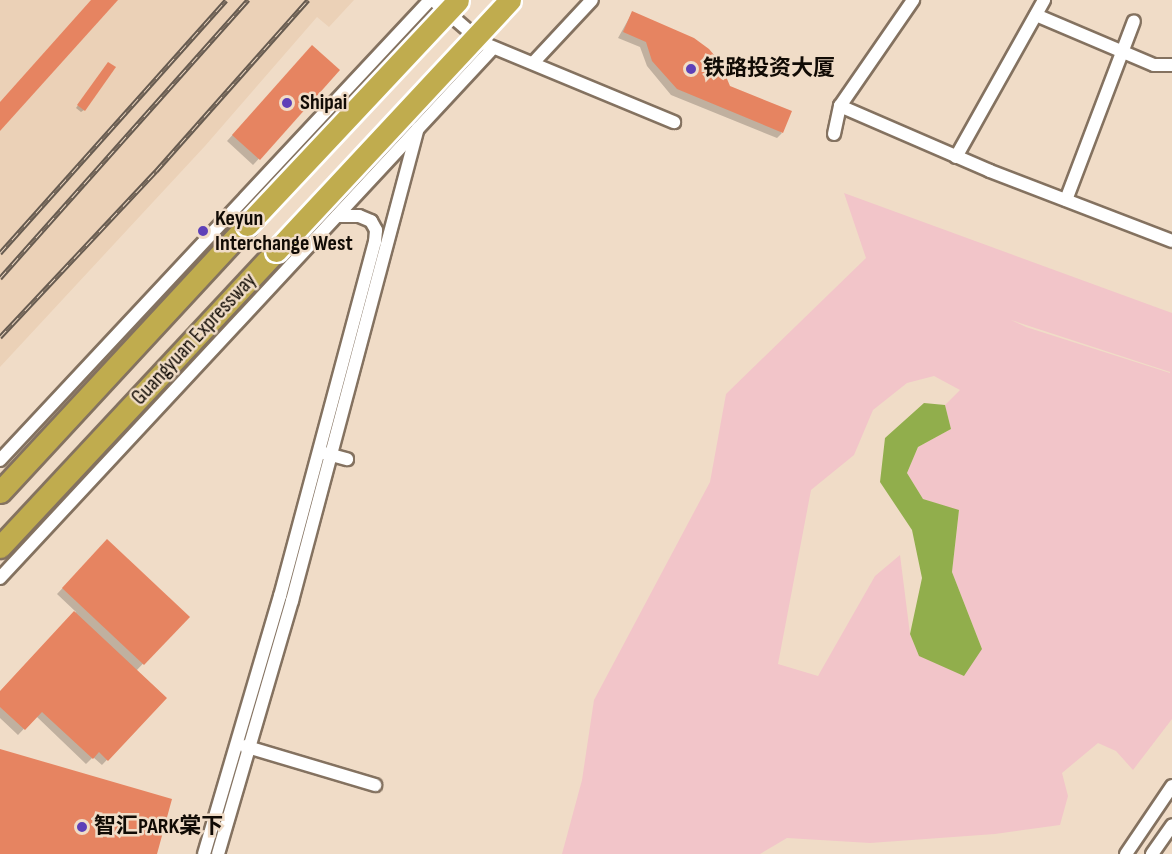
<!DOCTYPE html>
<html>
<head>
<meta charset="utf-8">
<style>
	body { margin:0 }
	#map { position:relative; width:1172px; height:854px; overflow:hidden; background:#f0dcc7; font-family:"Sofia Sans Condensed","Noto Sans SC",sans-serif }
	div>[style] { position:absolute }
	[style*='--x'] { left:calc(var(--x)*1px); top:calc(var(--y)*1px); width:calc(var(--w)*1px); rotate:calc(var(--a)*1deg) }
	.built>* { inset:0; background:#ebd1b7 }
	.green>* { inset:0; background:#f2c5c9 }
	.water>* { inset:0; background:#91ae4c }
	.shadow>* { inset:0; background:#0003 }
	.building>* { inset:0; background:#e68461 }
	.roads { filter:drop-shadow(2px 0 #847260) drop-shadow(-2px 0 #847260) drop-shadow(0 2px #847260) drop-shadow(0 -2px #847260) }
	.minor>* { height:12px; margin:-6px; padding:0 6px; transform-origin:6px; border-radius:6px; background:#fff }
	.trunk>* { height:21px; margin:-10.5px; padding:0 10.5px; transform-origin:10.5px; border-radius:10.5px; background:#c0ac4e }
	.rail>* { height:5px; margin-top:-2.5px; transform-origin:0; background:repeating-linear-gradient(90deg,#f0dcc7 0 9px,#675b50 0 18px); box-sizing:border-box; border-block:2px solid #675b50 }
	.bridges { filter:drop-shadow(2px 0 #fff) drop-shadow(-2px 0 #fff) drop-shadow(0 2px #fff) drop-shadow(0 -2px #fff) }
	.trunk-bridge>* { height:21px; margin:-10.5px; padding:0 10.5px; transform-origin:10.5px; border-radius:10.5px; background:#c0ac4e }
	.dots>* { width:16px; height:16px; translate:-50% -50%; box-sizing:border-box; border:3px solid #f0dcc7; border-radius:50% }
	span { translate:-50% -50%; white-space:nowrap; text-align:center; line-height:1.15; -webkit-text-stroke:5px #f0dcc7; paint-order:stroke }
	.poi-label { font-size:22px; color:#110b05; font-weight:700 }
	.left { translate:0 -50%; text-align:left }
	.street-label { font-size:22px; color:#110b05 }
</style>
</head>
<body>
<div id="map">
	<div class="built">
		<div style="clip-path:polygon(0 0,354px 0,329px 27px,317px 17px,205px 146px,0 367px)"></div>
	</div>
	<div class="green">
		<div style="clip-path:polygon(evenodd,844px 193px,1172px 313px,1172px 719px,1133px 770px,1116px 751px,1098px 743px,1062px 773px,1068px 796px,1060px 825px,995px 834px,870px 843px,787px 838px,760px 854px,562px 854px,582px 780px,594px 700px,710px 482px,726px 394px,866px 258px,844px 193px,1011px 320px,1170px 372px,1170px 373px,1026px 327px,1011px 320px,844px 193px,934px 376px,960px 390px,945px 405px,951px 429px,918px 447px,907px 473px,923px 499px,959px 511px,952px 572px,982px 649px,919px 656px,910px 634px,900px 555px,875px 576px,818px 676px,778px 664px,811px 490px,854px 455px,873px 410px,907px 383px,934px 376px)"></div>
	</div>
	<div class="water">
		<div style="clip-path:polygon(924px 403px,945px 405px,951px 429px,918px 447px,907px 473px,923px 499px,959px 510px,952px 572px,982px 649px,964px 676px,919px 656px,910px 634px,922px 578px,912px 530px,880px 482px,885px 438px)"></div>
	</div>
	<div class="shadow">
		<div style="clip-path:polygon(632px 13px,729px 87px,782px 133px,777px 138px,671px 95px,647px 66px,640px 47px,618px 38px)"></div>
		<div style="clip-path:polygon(307px 53px,338px 71px,253px 165px,227px 141px)"></div>
		<div style="clip-path:polygon(106px 66px,84px 110px,81px 112px,76px 108px)"></div>
		<div style="clip-path:polygon(107px 541px,187px 617px,136px 671px,165px 698px,102px 765px,93px 757px,86px 764px,36px 716px,18px 735px,0 718px,0 693px,76px 612px,57px 594px)"></div>
	</div>
	<div class="building">
		<div style="clip-path:polygon(91px 0,118px 0,0 131px,0 102px)"></div>
		<div style="clip-path:polygon(632px 11px,694px 38px,709px 49px,720px 62px,730px 86px,792px 111px,783px 133px,677px 89px,652px 61px,646px 42px,623px 32px)"></div>
		<div style="clip-path:polygon(312px 45px,340px 70px,260px 160px,232px 135px)"></div>
		<div style="clip-path:polygon(108px 62px,116px 67px,85px 111px,77px 105px)"></div>
		<div style="clip-path:polygon(107px 539px,190px 617px,144px 665px,62px 588px)"></div>
		<div style="clip-path:polygon(74px 611px,167px 698px,108px 761px,99px 752px,93px 759px,42px 712px,25px 730px,0 707px,0 691px)"></div>
		<div style="clip-path:polygon(0 749px,172px 799px,157px 854px,0 854px)"></div>
	</div>
	<div class="roads">
		<div class="minor">
			<div style="--x:433;--y:0;--w:66;--a:40.7"></div>
			<div style="--x:483;--y:43;--w:207;--a:22.5"></div>
			<div style="--x:1036;--y:15;--w:128;--a:23"></div>
			<div style="--x:1154;--y:65;--w:18;--a:0"></div>
			<div style="--x:533;--y:63;--w:86;--a:-46.9"></div>
			<div style="--x:840;--y:106;--w:163;--a:23.4"></div>
			<div style="--x:990;--y:171;--w:195;--a:21"></div>
			<div style="--x:834;--y:134;--w:29;--a:-78"></div>
			<div style="--x:840;--y:106;--w:129;--a:-55.4"></div>
			<div style="--x:956;--y:157;--w:180;--a:-60.7"></div>
			<div style="--x:1066;--y:200;--w:191;--a:-69.2"></div>
			<div style="--x:324;--y:453;--w:24;--a:15"></div>
			<div style="--x:0;--y:460;--w:630;--a:-46.93"></div>
			<div style="--x:0;--y:578;--w:724;--a:-47.07"></div>
			<div style="--x:244;--y:746;--w:137;--a:16.6"></div>
			<div style="--x:204;--y:854;--w:269;--a:-73.6"></div>
			<div style="--x:280;--y:596;--w:367;--a:-75"></div>
			<div style="--x:375;--y:242;--w:12;--a:-85"></div>
			<div style="--x:376;--y:230;--w:10;--a:-119"></div>
			<div style="--x:371;--y:221;--w:13;--a:-157"></div>
			<div style="--x:359;--y:216;--w:22;--a:180"></div>
			<div style="--x:218;--y:854;--w:264;--a:-73.7"></div>
			<div style="--x:292;--y:601;--w:489;--a:-75.1"></div>
			<div style="--x:1126;--y:854;--w:82;--a:-55.9"></div>
			<div style="--x:1152;--y:854;--w:35;--a:-55"></div>
		</div>
		<div class="trunk">
			<div style="--x:0;--y:492;--w:364;--a:-47.2"></div>
			<div style="--x:0;--y:547;--w:405;--a:-47"></div>
		</div>
	</div>
	<div class="rail">
		<div style="--x:0;--y:253;--w:339;--a:-48.2"></div>
		<div style="--x:0;--y:278;--w:373;--a:-48.3"></div>
		<div style="--x:0;--y:337;--w:228;--a:-46.8"></div>
		<div style="--x:156;--y:171;--w:229;--a:-48.4"></div>
	</div>
	<div class="bridges">
		<div class="trunk-bridge">
			<div style="--x:247;--y:225;--w:308;--a:-46.8"></div>
			<div style="--x:276;--y:251;--w:343;--a:-47"></div>
		</div>
	</div>
	<div class="dots">
		<div style="left:691px;top:69px;background:#5e40b8"></div>
		<div style="left:287px;top:103px;background:#5e40b8"></div>
		<div style="left:203px;top:231px;background:#5e40b8"></div>
		<div style="left:82px;top:827px;background:#5e40b8"></div>
	</div>
	<div class="poi-label">
		<span class="left" style="left:703px;top:69px">铁路投资大厦</span>
		<span class="left" style="left:300px;top:103px">Shipai</span>
		<span class="left" style="left:215px;top:231px">Keyun<br>Interchange West</span>
		<span class="left" style="left:94px;top:827px">智汇PARK棠下</span>
	</div>
	<div class="street-label">
		<span style="left:194px;top:339px;rotate:-47deg">Guangyuan Expressway</span>
	</div>
</div>
</body>
</html>
